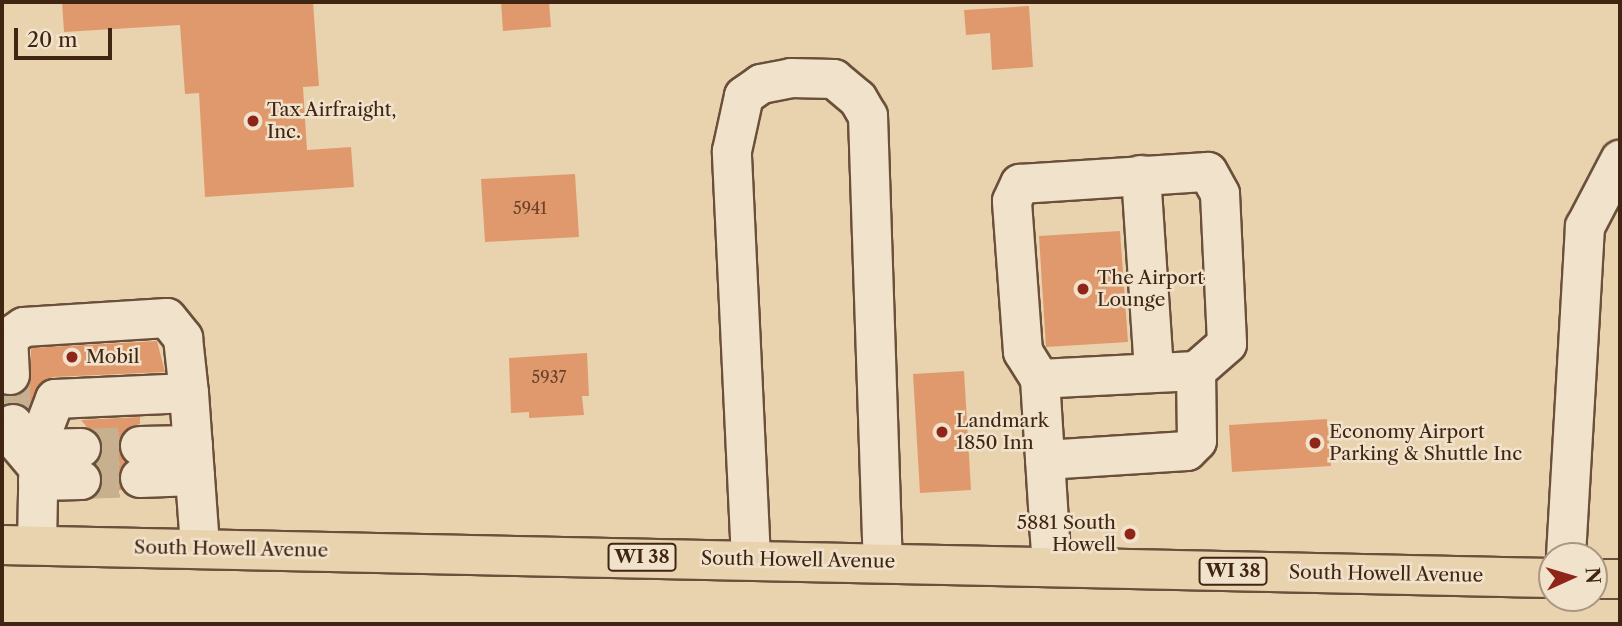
<!DOCTYPE html>
<html>
<head>
<meta charset="utf-8">
<style>
	body { margin:0 }
	#map { position:relative; width:1622px; height:626px; overflow:hidden; background:#e9d3af; font-family:"Libre Caslon Text",serif }
	div>[style] { position:absolute }
	[style*='--x'] { left:calc(var(--x)*1px); top:calc(var(--y)*1px); width:calc(var(--w)*1px); rotate:calc(var(--a)*1deg) }
	.building>* { inset:0; background:#e0996c }
	.minor-tunnel>* { height:38px; margin-top:-19px; transform-origin:0; background:repeating-linear-gradient(90deg,#c7b090 0 38px,transparent 0 57px) }
	.roads { filter:drop-shadow(2px 0 #6a503a) drop-shadow(-2px 0 #6a503a) drop-shadow(0 2px #6a503a) drop-shadow(0 -2px #6a503a) }
	.minor>* { height:38px; margin:-19px; padding:0 19px; transform-origin:19px; border-radius:19px; background:#f1e2cb }
	.major>* { height:38px; margin:-19px; padding:0 19px; transform-origin:19px; border-radius:19px; background:#e9d3af }
	.dots>* { width:19px; height:19px; translate:-50% -50%; box-sizing:border-box; border:4px solid #f1e2cb; border-radius:50% }
	span { translate:-50% -50%; white-space:nowrap; text-align:center; line-height:1.15; -webkit-text-stroke:5px #f1e2cb; paint-order:stroke }
	.number-label { font-size:16px; color:#684229 }
	.number-label span { -webkit-text-stroke-width:0 }
	.shield-label span { padding:2px 5px; background:#f1e2cb; border:2px solid; border-radius:5px; -webkit-text-stroke-width:0 }
	.shield-label { font-size:18px; color:#402513; font-weight:700 }
	.poi-label { font-size:19px; color:#402513 }
	.left { translate:0 -50%; text-align:left }
	.right { translate:-100% -50%; text-align:right }
	.street-label { font-size:19px; color:#402513 }
	.frame { position:absolute; inset:0; border:4px solid #402513; pointer-events:none }
	.north { position:absolute; left:1538px; top:542px; width:70px; height:70px; box-sizing:border-box; background:#f1e2cb; border:2px solid #aa9681; border-radius:50%; rotate:86deg; font-size:19px; font-weight:700; line-height:28px; text-align:center; color:#402513 }
	.north::after { content:''; display:block; margin:auto; width:24px; height:32px; background:#8f2418; clip-path:polygon(50% 0,100% 100%,50% 72%,0 100%) }
	.scale { position:absolute; left:14px; top:28px; width:98px; height:32px; box-sizing:border-box; border:4px solid #402513; border-top:0; padding-left:9px; font-size:21px; line-height:24px; white-space:nowrap; color:#402513; -webkit-text-stroke:5px #f1e2cb; paint-order:stroke }
</style>
</head>
<body>
<div id="map">
	<div class="building">
		<div style="clip-path:polygon(62px 2px,313px 2px,319px 86px,303px 87px,307px 150px,351px 147px,354px 187px,205px 197px,199px 93px,185px 94px,180px 25px,64px 32px)"></div>
		<div style="clip-path:polygon(501px 2px,549px 2px,551px 27px,503px 31px)"></div>
		<div style="clip-path:polygon(1029px 6px,1033px 67px,992px 70px,990px 33px,966px 35px,964px 10px)"></div>
		<div style="clip-path:polygon(575px 174px,579px 237px,485px 242px,481px 179px)"></div>
		<div style="clip-path:polygon(1120px 231px,1128px 342px,1046px 347px,1039px 236px)"></div>
		<div style="clip-path:polygon(157px 341px,165px 372px,53px 377px,42px 382px,28px 409px,6px 404px,6px 396px,21px 394px,30px 384px,31px 348px)"></div>
		<div style="clip-path:polygon(587px 353px,589px 396px,582px 396px,584px 415px,529px 418px,529px 412px,511px 413px,509px 358px)"></div>
		<div style="clip-path:polygon(964px 371px,971px 490px,920px 493px,913px 374px)"></div>
		<div style="clip-path:polygon(140px 417px,140px 424px,128px 428px,118px 446px,126px 462px,118px 478px,122px 490px,100px 490px,103px 479px,95px 464px,103px 447px,81px 420px)"></div>
		<div style="clip-path:polygon(1327px 419px,1331px 466px,1232px 472px,1229px 425px)"></div>
	</div>
	<div class="minor-tunnel">
		<div style="--x:10;--y:375;--w:49;--a:86.5"></div>
		<div style="--x:81;--y:448;--w:59;--a:-1.9"></div>
		<div style="--x:81;--y:480;--w:59;--a:-1.9"></div>
	</div>
	<div class="roads">
		<div class="minor">
			<div style="--x:1141;--y:175;--w:197;--a:86.2"></div>
			<div style="--x:10;--y:375;--w:37;--a:-93"></div>
			<div style="--x:8;--y:338;--w:19;--a:-35"></div>
			<div style="--x:24;--y:327;--w:143;--a:-3.6"></div>
			<div style="--x:167;--y:318;--w:26;--a:51"></div>
			<div style="--x:183;--y:338;--w:55;--a:83.8"></div>
			<div style="--x:1040;--y:379;--w:32;--a:-122"></div>
			<div style="--x:1023;--y:352;--w:151;--a:-94.2"></div>
			<div style="--x:1012;--y:201;--w:19;--a:-65"></div>
			<div style="--x:1020;--y:184;--w:188;--a:-3.7"></div>
			<div style="--x:1208;--y:172;--w:25;--a:61"></div>
			<div style="--x:1220;--y:194;--w:150;--a:87.3"></div>
			<div style="--x:1227;--y:344;--w:41;--a:138.9"></div>
			<div style="--x:13;--y:424;--w:16;--a:83"></div>
			<div style="--x:15;--y:440;--w:35;--a:50"></div>
			<div style="--x:140;--y:446;--w:53;--a:-1.1"></div>
			<div style="--x:39;--y:449;--w:42;--a:-1.4"></div>
			<div style="--x:1045;--y:460;--w:142;--a:-3.6"></div>
			<div style="--x:1187;--y:451;--w:14;--a:-45"></div>
			<div style="--x:1197;--y:441;--w:70;--a:-90.8"></div>
			<div style="--x:1196;--y:371;--w:156;--a:177.1"></div>
			<div style="--x:1040;--y:379;--w:145;--a:86.4"></div>
			<div style="--x:1049;--y:524;--w:42;--a:85.9"></div>
			<div style="--x:140;--y:478;--w:55;--a:-2.1"></div>
			<div style="--x:38;--y:481;--w:43;--a:-1.3"></div>
			<div style="--x:37;--y:545;--w:104;--a:-88.9"></div>
			<div style="--x:39;--y:441;--w:45;--a:-69.1"></div>
			<div style="--x:55;--y:399;--w:134;--a:-2.6"></div>
			<div style="--x:189;--y:393;--w:155;--a:85.9"></div>
			<div style="--x:1566;--y:556;--w:330;--a:-86.7"></div>
			<div style="--x:1585;--y:227;--w:76;--a:-62.4"></div>
			<div style="--x:751;--y:559;--w:408;--a:-92.7"></div>
			<div style="--x:732;--y:151;--w:56;--a:-77.7"></div>
			<div style="--x:744;--y:96;--w:21;--a:-35"></div>
			<div style="--x:761;--y:84;--w:31;--a:-11"></div>
			<div style="--x:791;--y:78;--w:43;--a:1.3"></div>
			<div style="--x:834;--y:79;--w:31;--a:40"></div>
			<div style="--x:858;--y:99;--w:20;--a:60"></div>
			<div style="--x:868;--y:116;--w:446;--a:88.1"></div>
		</div>
		<div class="major">
			<div style="--x:2;--y:545;--w:1550;--a:1.22"></div>
			<div style="--x:1594;--y:579;--w:26;--a:0"></div>
		</div>
	</div>
	<div class="dots">
		<div style="left:253px;top:121px;background:#8f2418"></div>
		<div style="left:1083px;top:289px;background:#8f2418"></div>
		<div style="left:72px;top:357px;background:#8f2418"></div>
		<div style="left:942px;top:432px;background:#8f2418"></div>
		<div style="left:1315px;top:443px;background:#8f2418"></div>
		<div style="left:1130px;top:534px;background:#8f2418"></div>
	</div>
	<div class="number-label">
		<span style="left:530px;top:208px">5941</span>
		<span style="left:549px;top:377px">5937</span>
	</div>
	<div class="shield-label">
		<span style="left:642px;top:557px">WI 38</span>
		<span style="left:1233px;top:571px">WI 38</span>
	</div>
	<div class="poi-label">
		<span class="left" style="left:267px;top:121px">Tax Airfraight,<br>Inc.</span>
		<span class="left" style="left:1097px;top:289px">The Airport<br>Lounge</span>
		<span class="left" style="left:86px;top:357px">Mobil</span>
		<span class="left" style="left:956px;top:432px">Landmark<br>1850 Inn</span>
		<span class="left" style="left:1329px;top:443px">Economy Airport<br>Parking &amp; Shuttle Inc</span>
		<span class="right" style="left:1116px;top:534px">5881 South<br>Howell</span>
	</div>
	<div class="street-label">
		<span style="left:231px;top:549px;rotate:1deg">South Howell Avenue</span>
		<span style="left:798px;top:560px;rotate:1deg">South Howell Avenue</span>
		<span style="left:1386px;top:574px;rotate:1deg">South Howell Avenue</span>
	</div>
	<div class="frame"></div>
	<div class="north">N</div>
	<div class="scale">20 m</div>
</div>
</body>
</html>
